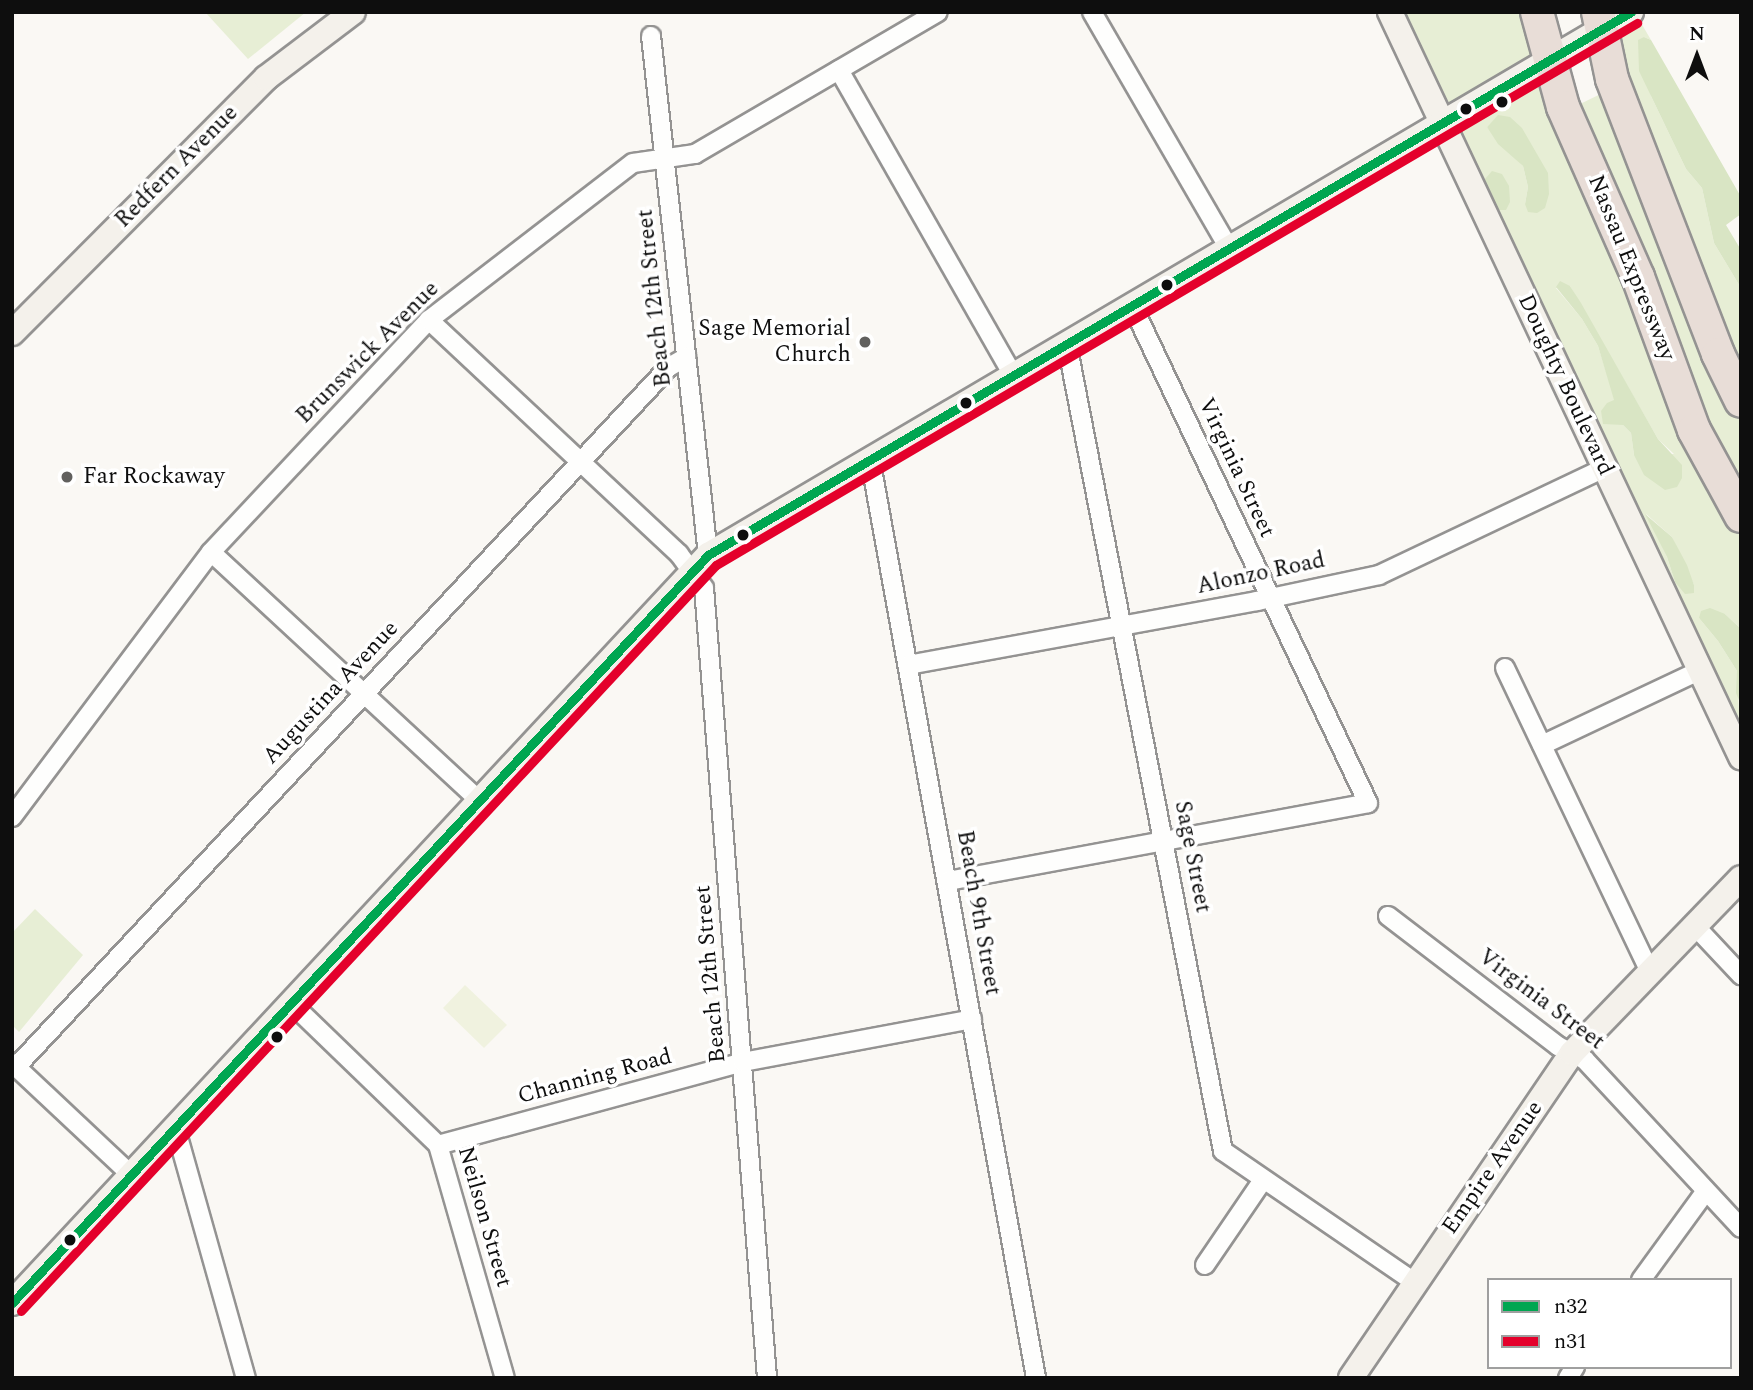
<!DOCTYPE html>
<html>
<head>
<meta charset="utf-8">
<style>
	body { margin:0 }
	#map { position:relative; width:1753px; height:1390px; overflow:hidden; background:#faf8f4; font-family:Spectral,serif }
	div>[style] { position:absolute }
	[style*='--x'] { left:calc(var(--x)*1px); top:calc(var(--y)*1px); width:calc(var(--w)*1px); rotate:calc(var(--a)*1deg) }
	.green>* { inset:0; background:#e7eed5 }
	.forest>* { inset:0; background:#d9e5c4 }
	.pitch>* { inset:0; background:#f0f2df }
	.roads { filter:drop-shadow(2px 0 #949392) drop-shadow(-2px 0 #949392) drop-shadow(0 2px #949392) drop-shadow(0 -2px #949392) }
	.street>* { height:18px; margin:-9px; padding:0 9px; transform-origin:9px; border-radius:9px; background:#fefefd }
	.secondary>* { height:24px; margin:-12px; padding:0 12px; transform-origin:12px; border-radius:12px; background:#f4f1eb }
	.highway>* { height:32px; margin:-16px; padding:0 16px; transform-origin:16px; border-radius:16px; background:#e8ddd7 }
	.bus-1>* { height:9px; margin:-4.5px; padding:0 4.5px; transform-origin:4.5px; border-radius:4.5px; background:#00a651 }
	.bus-2>* { height:9px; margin:-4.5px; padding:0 4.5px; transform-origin:4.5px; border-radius:4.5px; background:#e4002b }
	.dots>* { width:19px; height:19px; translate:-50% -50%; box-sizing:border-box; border:4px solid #fff; border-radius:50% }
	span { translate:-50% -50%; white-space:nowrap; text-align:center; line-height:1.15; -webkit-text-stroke:7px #fff; paint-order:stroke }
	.street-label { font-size:23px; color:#0e0e0e }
	.poi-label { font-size:23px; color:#0e0e0e }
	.right { translate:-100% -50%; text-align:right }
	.left { translate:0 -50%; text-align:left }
	.frame { position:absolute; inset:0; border:14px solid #0e0e0e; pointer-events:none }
	.legend { position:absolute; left:1487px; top:1278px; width:245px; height:91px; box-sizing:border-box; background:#fff; border:2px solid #9f9f9f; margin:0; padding:9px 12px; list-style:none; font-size:21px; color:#0e0e0e }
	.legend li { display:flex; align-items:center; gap:14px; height:35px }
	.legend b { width:35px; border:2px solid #9f9f9f }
	.north { position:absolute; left:1662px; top:21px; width:70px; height:70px; -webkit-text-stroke:5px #fff; paint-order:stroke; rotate:0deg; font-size:19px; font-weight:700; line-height:28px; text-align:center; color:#0e0e0e }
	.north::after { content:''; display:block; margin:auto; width:24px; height:32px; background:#0e0e0e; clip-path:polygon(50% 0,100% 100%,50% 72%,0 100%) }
</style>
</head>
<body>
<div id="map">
	<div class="green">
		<div style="clip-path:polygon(205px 12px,306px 12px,248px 59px)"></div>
		<div style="clip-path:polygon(1393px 12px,1525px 12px,1533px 42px,1531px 57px,1444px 122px)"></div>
		<div style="clip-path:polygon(1637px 16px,1651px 40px,1644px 37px,1651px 96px,1686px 169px,1702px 188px,1714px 243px,1741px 288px,1741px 393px,1611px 35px)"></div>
		<div style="clip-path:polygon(evenodd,1542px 73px,1741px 527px,1741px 629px,1725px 614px,1699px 618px,1718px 641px,1737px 671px,1741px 748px,1444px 125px,1542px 73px,1498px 116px,1545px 208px,1525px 204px,1528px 187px,1523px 166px,1487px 127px,1498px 116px,1542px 73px,1570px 286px,1658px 439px,1674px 454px,1634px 455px,1631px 433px,1623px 425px,1598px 346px,1582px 319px,1556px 288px,1570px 286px,1542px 73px,1646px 514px,1672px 537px,1694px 585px,1675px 582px,1667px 557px,1646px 514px)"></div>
		<div style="clip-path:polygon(1615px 87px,1741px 411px,1741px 508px,1578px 105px)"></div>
		<div style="clip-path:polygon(35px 909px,83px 955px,19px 1032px,12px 1025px,12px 933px)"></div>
	</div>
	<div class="forest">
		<div style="clip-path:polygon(1644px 37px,1651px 40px,1741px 197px,1741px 214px,1726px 225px,1741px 250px,1741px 288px,1714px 243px,1702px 188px,1686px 169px,1639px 71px,1638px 40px)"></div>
		<div style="clip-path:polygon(1498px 115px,1510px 117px,1522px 128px,1548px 173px,1549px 194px,1545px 208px,1537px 213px,1528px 212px,1525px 204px,1528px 187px,1523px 166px,1498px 144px,1487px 127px)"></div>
		<div style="clip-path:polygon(1492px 171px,1502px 174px,1509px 186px,1510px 202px,1506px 210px,1498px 210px,1487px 197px,1485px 179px)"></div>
		<div style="clip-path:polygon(1560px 281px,1570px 286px,1581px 303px,1658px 439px,1682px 465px,1682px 478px,1677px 487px,1665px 490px,1644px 475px,1634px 455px,1631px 433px,1623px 425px,1603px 424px,1601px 411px,1607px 403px,1614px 400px,1598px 346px,1582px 319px,1556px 287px)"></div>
		<div style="clip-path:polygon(1645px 514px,1672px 537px,1687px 565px,1694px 585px,1694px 593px,1685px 594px,1675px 582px,1667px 557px)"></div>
		<div style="clip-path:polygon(1710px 608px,1725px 614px,1741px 629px,1741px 705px,1736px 693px,1737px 671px,1718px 641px,1699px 618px,1701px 611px)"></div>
	</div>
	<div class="pitch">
		<div style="clip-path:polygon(465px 985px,507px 1025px,484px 1048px,443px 1008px)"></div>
	</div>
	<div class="roads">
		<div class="street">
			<div style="--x:1092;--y:12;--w:273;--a:59.9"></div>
			<div style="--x:651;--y:36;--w:522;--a:83.73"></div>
			<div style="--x:839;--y:70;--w:351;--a:60.3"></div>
			<div style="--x:429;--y:320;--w:342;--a:43.1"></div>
			<div style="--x:679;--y:554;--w:42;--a:53.7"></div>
			<div style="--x:704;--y:588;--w:793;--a:85.44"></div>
			<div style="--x:1067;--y:344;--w:822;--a:79.06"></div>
			<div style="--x:1223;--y:1151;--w:232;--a:34.4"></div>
			<div style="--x:870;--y:458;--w:935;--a:79.77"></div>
			<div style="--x:211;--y:552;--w:365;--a:42.8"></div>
			<div style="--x:908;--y:665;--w:355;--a:-10.4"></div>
			<div style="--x:1257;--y:601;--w:125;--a:-12"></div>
			<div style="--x:1379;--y:575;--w:249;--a:-25.4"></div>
			<div style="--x:1505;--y:668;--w:335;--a:64.5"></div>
			<div style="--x:1542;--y:745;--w:176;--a:-25.3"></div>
			<div style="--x:12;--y:817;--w:331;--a:-53.1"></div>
			<div style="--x:211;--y:552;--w:318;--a:-46.8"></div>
			<div style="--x:429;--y:320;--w:257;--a:-37.6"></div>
			<div style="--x:633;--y:163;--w:63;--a:-8.3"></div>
			<div style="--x:695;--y:154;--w:281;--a:-30.3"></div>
			<div style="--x:948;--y:881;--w:427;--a:-10.5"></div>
			<div style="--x:1368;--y:803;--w:551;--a:-115.36"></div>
			<div style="--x:1388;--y:916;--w:214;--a:37.4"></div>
			<div style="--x:1558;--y:1046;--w:30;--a:27"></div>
			<div style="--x:1585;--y:1060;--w:229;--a:47.1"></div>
			<div style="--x:1694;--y:925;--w:69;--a:46.8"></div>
			<div style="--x:290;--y:1002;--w:206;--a:44"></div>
			<div style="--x:438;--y:1145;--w:242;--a:74"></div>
			<div style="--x:12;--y:1063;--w:162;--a:43.2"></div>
			<div style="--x:16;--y:1067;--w:957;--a:-46.99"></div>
			<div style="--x:669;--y:367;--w:20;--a:-30"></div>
			<div style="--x:175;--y:1126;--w:262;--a:74.3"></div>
			<div style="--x:438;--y:1145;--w:316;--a:-15.2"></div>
			<div style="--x:743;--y:1062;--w:233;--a:-10.6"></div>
			<div style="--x:1205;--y:1265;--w:103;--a:-55.7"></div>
			<div style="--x:1641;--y:1280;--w:110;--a:-53.9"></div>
			<div style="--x:1568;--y:1378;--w:13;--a:-58"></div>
		</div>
		<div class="secondary">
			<div style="--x:1390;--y:12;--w:824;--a:64.77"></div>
			<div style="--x:12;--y:333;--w:360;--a:-45.1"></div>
			<div style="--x:266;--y:78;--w:109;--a:-37.2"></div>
			<div style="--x:12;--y:1303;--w:1022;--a:-47.06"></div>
			<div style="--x:708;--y:555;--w:1071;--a:-30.47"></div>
			<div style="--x:1351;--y:1378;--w:393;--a:-55.8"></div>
			<div style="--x:1572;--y:1053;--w:243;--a:-46"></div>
		</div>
		<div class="highway">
			<div style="--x:1537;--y:12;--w:98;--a:74.7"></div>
			<div style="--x:1563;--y:107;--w:186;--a:66.2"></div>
			<div style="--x:1638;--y:277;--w:163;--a:69.9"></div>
			<div style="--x:1694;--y:430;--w:98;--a:61.3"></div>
			<div style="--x:1598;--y:12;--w:68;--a:78.2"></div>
			<div style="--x:1612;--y:79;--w:295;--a:68.9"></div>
			<div style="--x:1718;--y:354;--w:52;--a:63.9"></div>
		</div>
	</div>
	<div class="bus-1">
		<div style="--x:12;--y:1303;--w:1022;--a:-47.06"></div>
		<div style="--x:708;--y:555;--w:1071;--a:-30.47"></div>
	</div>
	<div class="bus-2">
		<div style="--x:21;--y:1311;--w:1020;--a:-47.03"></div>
		<div style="--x:716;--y:565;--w:1069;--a:-30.48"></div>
	</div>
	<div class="dots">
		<div style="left:1502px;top:102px;background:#0e0e0e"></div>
		<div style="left:1466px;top:109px;background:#0e0e0e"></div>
		<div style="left:1167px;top:285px;background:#0e0e0e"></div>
		<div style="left:865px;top:342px;background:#61605e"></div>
		<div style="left:966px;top:403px;background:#0e0e0e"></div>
		<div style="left:67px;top:477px;background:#61605e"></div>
		<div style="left:743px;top:535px;background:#0e0e0e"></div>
		<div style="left:277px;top:1037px;background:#0e0e0e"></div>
		<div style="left:70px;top:1240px;background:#0e0e0e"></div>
	</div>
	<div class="street-label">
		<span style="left:177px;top:167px;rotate:-45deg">Redfern Avenue</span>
		<span style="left:1631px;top:268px;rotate:68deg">Nassau Expressway</span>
		<span style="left:655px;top:298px;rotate:-96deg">Beach 12th Street</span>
		<span style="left:368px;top:353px;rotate:-45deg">Brunswick Avenue</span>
		<span style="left:1565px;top:385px;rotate:65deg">Doughty Boulevard</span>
		<span style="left:1236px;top:468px;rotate:65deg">Virginia Street</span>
		<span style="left:1261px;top:574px;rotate:-12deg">Alonzo Road</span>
		<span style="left:331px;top:693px;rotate:-47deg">Augustina Avenue</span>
		<span style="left:1192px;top:857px;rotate:79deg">Sage Street</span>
		<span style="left:978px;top:913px;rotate:80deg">Beach 9th Street</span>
		<span style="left:711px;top:974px;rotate:-95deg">Beach 12th Street</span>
		<span style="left:1541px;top:1000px;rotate:37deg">Virginia Street</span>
		<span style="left:595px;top:1077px;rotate:-15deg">Channing Road</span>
		<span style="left:1493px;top:1168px;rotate:-55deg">Empire Avenue</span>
		<span style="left:484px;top:1217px;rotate:74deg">Neilson Street</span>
	</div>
	<div class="poi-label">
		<span class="right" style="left:851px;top:342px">Sage Memorial<br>Church</span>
		<span class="left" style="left:83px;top:477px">Far Rockaway</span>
	</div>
	<div class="frame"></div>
	<ul class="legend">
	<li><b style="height:9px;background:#00a651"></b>n32</li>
	<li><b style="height:9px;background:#e4002b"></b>n31</li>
	</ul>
	<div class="north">N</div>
</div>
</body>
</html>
